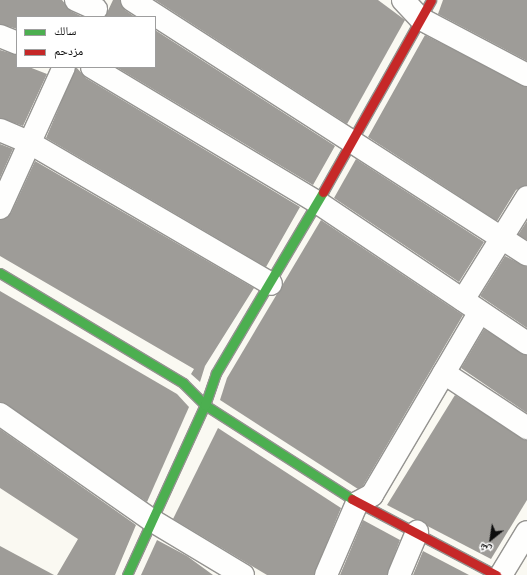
<!DOCTYPE html>
<html>
<head>
<meta charset="utf-8">
<style>
	body { margin:0 }
	#map { position:relative; width:527px; height:575px; overflow:hidden; background:#faf9f2; font-family:"Times New Roman","Noto Naskh Arabic",serif }
	div>[style] { position:absolute }
	[style*='--x'] { left:calc(var(--x)*1px); top:calc(var(--y)*1px); width:calc(var(--w)*1px); rotate:calc(var(--a)*1deg) }
	.building>* { inset:0; background:#9e9c98 }
	.roads { filter:drop-shadow(1px 0 #949390) drop-shadow(-1px 0 #949390) drop-shadow(0 1px #949390) drop-shadow(0 -1px #949390) }
	.street>* { height:22px; margin:-11px; padding:0 11px; transform-origin:11px; border-radius:11px; background:#fefefd }
	.fast>* { height:9px; margin:-4.5px; padding:0 4.5px; transform-origin:4.5px; border-radius:4.5px; background:#4caf50 }
	.jam>* { height:9px; margin:-4.5px; padding:0 4.5px; transform-origin:4.5px; border-radius:4.5px; background:#c62828 }
	span { translate:-50% -50%; white-space:nowrap; text-align:center; line-height:1.15; -webkit-text-stroke:4px #fff; paint-order:stroke }
	.legend { position:absolute; left:16px; top:16px; width:140px; height:52px; box-sizing:border-box; background:#fff; border:1px solid #9e9e9e; margin:0; padding:5px 7px; list-style:none; font-size:12px; color:#0d0d0d }
	.legend li { display:flex; align-items:center; gap:8px; height:20px }
	.legend b { width:20px; border:1px solid #9e9e9e }
	.north { position:absolute; left:471px; top:519px; width:40px; height:40px; -webkit-text-stroke:3px #fff; paint-order:stroke; rotate:210deg; font-size:11px; font-weight:700; line-height:16px; text-align:center; color:#0d0d0d }
	.north::after { content:''; display:block; margin:auto; width:14px; height:18px; background:#0d0d0d; clip-path:polygon(50% 0,100% 100%,50% 72%,0 100%) }
</style>
</head>
<body>
<div id="map">
	<div class="building">
		<div style="clip-path:polygon(0 0,62px 0,71px 11px,83px 17px,17px 17px,17px 29px,0 24px)"></div>
		<div style="clip-path:polygon(113px 0,120px 0,125px 10px,135px 17px,105px 17px)"></div>
		<div style="clip-path:polygon(155px 0,378px 0,405px 20px,347px 124px)"></div>
		<div style="clip-path:polygon(443px 0,527px 0,527px 61px,438px 14px)"></div>
		<div style="clip-path:polygon(155px 30px,335px 146px,313px 185px,116px 67px,155px 67px)"></div>
		<div style="clip-path:polygon(425px 35px,527px 87px,527px 185px,516px 190px,497px 221px,368px 137px)"></div>
		<div style="clip-path:polygon(0 50px,17px 55px,17px 67px,29px 67px,47px 74px,23px 126px,0 118px)"></div>
		<div style="clip-path:polygon(76px 67px,86px 78px,300px 207px,266px 267px,46px 138px)"></div>
		<div style="clip-path:polygon(0 144px,13px 149px,0 178px)"></div>
		<div style="clip-path:polygon(356px 159px,484px 242px,459px 282px,334px 198px)"></div>
		<div style="clip-path:polygon(35px 161px,254px 288px,205px 366px,200px 382px,191px 374px,194px 369px,0 256px,0 220px,11px 213px)"></div>
		<div style="clip-path:polygon(321px 220px,463px 315px,363px 486px,358px 489px,220px 400px,227px 378px)"></div>
		<div style="clip-path:polygon(527px 221px,527px 240px,518px 235px)"></div>
		<div style="clip-path:polygon(505px 256px,527px 267px,527px 328px,480px 296px)"></div>
		<div style="clip-path:polygon(0 291px,177px 394px,189px 407px,147px 502px,0 402px)"></div>
		<div style="clip-path:polygon(484px 329px,527px 355px,527px 413px,461px 368px)"></div>
		<div style="clip-path:polygon(455px 395px,527px 440px,527px 500px,491px 559px,387px 505px)"></div>
		<div style="clip-path:polygon(218px 428px,341px 508px,314px 575px,267px 575px,173px 519px)"></div>
		<div style="clip-path:polygon(0 429px,136px 525px,115px 575px,57px 575px,78px 539px,0 488px)"></div>
		<div style="clip-path:polygon(363px 520px,400px 540px,387px 575px,340px 575px)"></div>
		<div style="clip-path:polygon(157px 540px,187px 556px,213px 575px,141px 575px)"></div>
		<div style="clip-path:polygon(0 546px,54px 575px,0 575px)"></div>
		<div style="clip-path:polygon(423px 551px,469px 575px,413px 575px)"></div>
	</div>
	<div class="roads">
		<div class="street">
			<div style="--x:76;--y:0;--w:22;--a:24"></div>
			<div style="--x:132;--y:0;--w:470;--a:32.8"></div>
			<div style="--x:403;--y:0;--w:26;--a:47"></div>
			<div style="--x:421;--y:19;--w:120;--a:27.8"></div>
			<div style="--x:0;--y:36;--w:18;--a:22"></div>
			<div style="--x:92;--y:67;--w:262;--a:31"></div>
			<div style="--x:317;--y:202;--w:253;--a:33.9"></div>
			<div style="--x:0;--y:130;--w:33;--a:23"></div>
			<div style="--x:30;--y:143;--w:279;--a:30.3"></div>
			<div style="--x:0;--y:208;--w:155;--a:-65.6"></div>
			<div style="--x:463;--y:300;--w:121;--a:-58.1"></div>
			<div style="--x:444;--y:373;--w:100;--a:33.5"></div>
			<div style="--x:0;--y:414;--w:187;--a:35"></div>
			<div style="--x:153;--y:521;--w:105;--a:31"></div>
			<div style="--x:326;--y:575;--w:78;--a:-66.7"></div>
			<div style="--x:357;--y:503;--w:17;--a:-28"></div>
			<div style="--x:372;--y:495;--w:211;--a:-59.5"></div>
			<div style="--x:399;--y:575;--w:47;--a:-67.3"></div>
			<div style="--x:501;--y:575;--w:50;--a:-58.8"></div>
		</div>
		<div class="fast">
			<div style="--x:0;--y:273;--w:214;--a:31"></div>
			<div style="--x:183;--y:383;--w:31;--a:45"></div>
			<div style="--x:205;--y:405;--w:174;--a:32.6"></div>
			<div style="--x:127;--y:575;--w:187;--a:-65.4"></div>
			<div style="--x:205;--y:405;--w:34;--a:-71"></div>
			<div style="--x:216;--y:373;--w:210;--a:-59.4"></div>
		</div>
		<div class="jam">
			<div style="--x:323;--y:192;--w:220;--a:-60.6"></div>
			<div style="--x:352;--y:499;--w:163;--a:27.8"></div>
		</div>
	</div>
	<ul class="legend">
	<li><b style="height:5px;background:#4caf50"></b>سالك</li>
	<li><b style="height:5px;background:#c62828"></b>مزدحم</li>
	</ul>
	<div class="north">ش</div>
</div>
</body>
</html>
